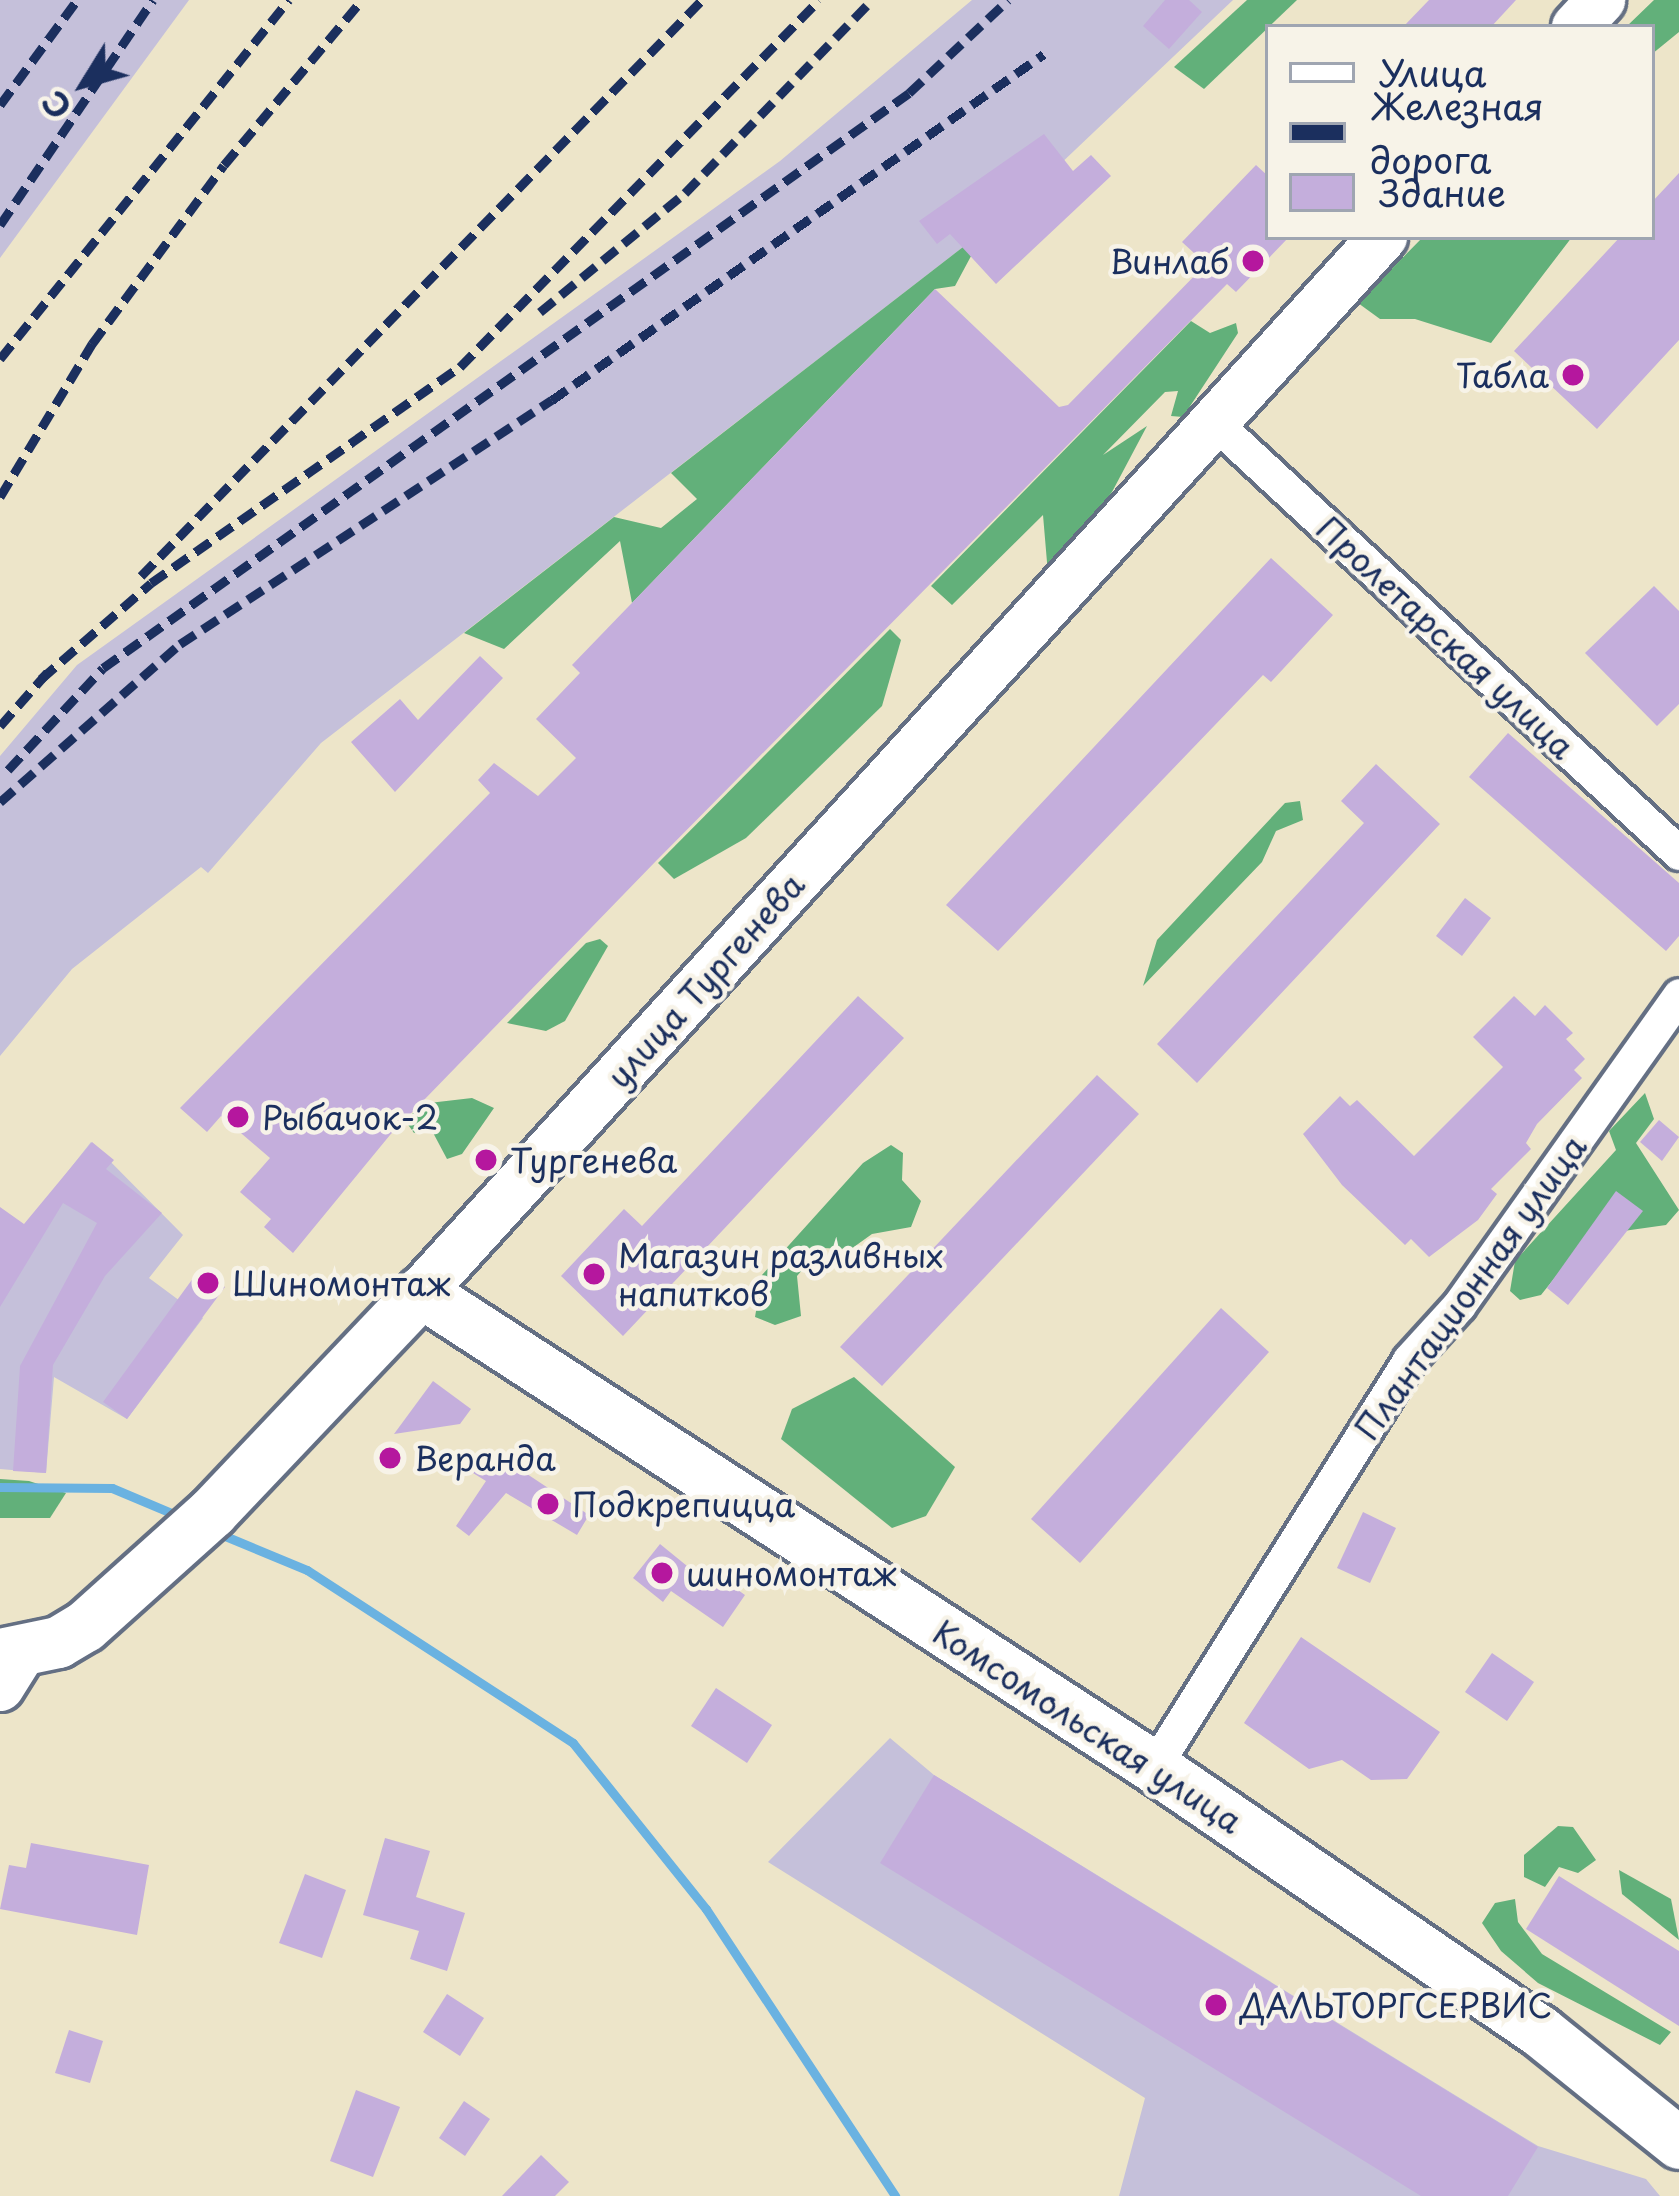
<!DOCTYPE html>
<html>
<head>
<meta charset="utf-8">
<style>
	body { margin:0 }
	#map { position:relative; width:1679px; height:2196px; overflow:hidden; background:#ede5c9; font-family:"Playpen Sans",sans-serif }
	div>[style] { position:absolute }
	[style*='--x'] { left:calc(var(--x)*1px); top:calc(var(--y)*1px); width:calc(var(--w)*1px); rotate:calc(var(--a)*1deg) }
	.industrial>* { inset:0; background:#c5c0da }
	.forest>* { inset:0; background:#62b07a }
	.stream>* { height:9px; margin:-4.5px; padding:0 4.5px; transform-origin:4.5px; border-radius:4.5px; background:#6ab2e1 }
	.building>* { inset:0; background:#c4aedc }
	.roads { filter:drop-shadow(3px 0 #646f83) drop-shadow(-3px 0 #646f83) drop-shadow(0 3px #646f83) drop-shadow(0 -3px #646f83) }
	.street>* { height:33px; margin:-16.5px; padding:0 16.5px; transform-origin:16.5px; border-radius:16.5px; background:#fff }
	.secondary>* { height:48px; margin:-24px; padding:0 24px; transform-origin:24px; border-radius:24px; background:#fff }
	.primary>* { height:51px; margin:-25.5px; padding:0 25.5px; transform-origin:25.5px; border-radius:25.5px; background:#fff }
	.rail>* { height:9px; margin-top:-4.5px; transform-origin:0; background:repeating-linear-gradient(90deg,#1b2f5e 0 18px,transparent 0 27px) }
	.dots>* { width:33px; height:33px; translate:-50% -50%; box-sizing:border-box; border:6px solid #f7f3e8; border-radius:50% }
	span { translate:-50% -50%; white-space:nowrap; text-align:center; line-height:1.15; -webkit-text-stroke:9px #f7f3e8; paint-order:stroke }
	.poi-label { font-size:33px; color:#1b2f5e }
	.right { translate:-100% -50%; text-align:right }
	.left { translate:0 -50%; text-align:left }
	.street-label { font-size:33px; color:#1b2f5e }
	.legend { position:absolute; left:1265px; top:24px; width:390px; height:216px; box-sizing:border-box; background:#f7f3e8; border:3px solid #9fa5b1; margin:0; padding:15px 21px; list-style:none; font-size:36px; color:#1b2f5e }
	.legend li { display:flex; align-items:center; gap:24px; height:60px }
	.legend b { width:60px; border:3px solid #9fa5b1 }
	.north { position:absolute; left:24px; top:24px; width:120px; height:120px; -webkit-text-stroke:9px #f7f3e8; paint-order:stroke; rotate:233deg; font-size:33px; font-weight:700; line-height:48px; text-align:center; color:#1b2f5e }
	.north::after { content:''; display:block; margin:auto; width:42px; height:54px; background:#1b2f5e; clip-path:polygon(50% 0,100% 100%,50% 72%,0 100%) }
</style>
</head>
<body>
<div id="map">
	<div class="industrial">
		<div style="clip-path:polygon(0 0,189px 0,0 258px)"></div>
		<div style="clip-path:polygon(972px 0,1233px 0,1015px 207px,321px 743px,208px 873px,201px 867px,72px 969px,0 1056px,0 756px,77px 665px,780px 161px)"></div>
		<div style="clip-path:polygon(91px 1142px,183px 1235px,149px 1278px,203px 1318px,127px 1419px,54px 1377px,46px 1473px,0 1469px,0 1258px)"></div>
		<div style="clip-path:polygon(890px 1738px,934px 1775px,1538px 2146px,1646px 2179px,1660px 2196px,1119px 2196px,1145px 2098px,768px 1862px)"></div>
	</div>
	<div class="forest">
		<div style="clip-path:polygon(1247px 0,1297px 0,1204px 89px,1174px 67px)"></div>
		<div style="clip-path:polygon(1654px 0,1679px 0,1679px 32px,1652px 54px,1652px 27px,1626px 27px)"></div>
		<div style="clip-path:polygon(985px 230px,955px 286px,935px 289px,632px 603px,620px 541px,504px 649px,464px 633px,614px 517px,661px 528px,697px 499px,671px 473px)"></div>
		<div style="clip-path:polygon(1423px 237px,1572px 237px,1491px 343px,1415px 319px,1380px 319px,1358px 303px)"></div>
		<div style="clip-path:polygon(1191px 321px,1210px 333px,1236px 323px,1238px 333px,1183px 417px,1171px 416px,1178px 391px,1165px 392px,1103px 455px,1147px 426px,1112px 492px,1048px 574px,1043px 515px,952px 605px,931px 586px)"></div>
		<div style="clip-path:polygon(890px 629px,901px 640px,882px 706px,746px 838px,674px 879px,658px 863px)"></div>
		<div style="clip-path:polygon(1300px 801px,1303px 820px,1276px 831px,1262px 862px,1143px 986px,1157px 940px,1285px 803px)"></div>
		<div style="clip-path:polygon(600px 939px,608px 946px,565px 1021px,546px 1031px,507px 1023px,586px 943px)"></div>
		<div style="clip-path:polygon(1645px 1093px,1654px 1119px,1636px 1143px,1679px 1210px,1666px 1225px,1588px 1236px,1541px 1295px,1520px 1300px,1510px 1291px,1515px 1261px,1616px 1150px,1609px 1131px)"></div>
		<div style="clip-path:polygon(472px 1098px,494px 1108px,462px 1154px,447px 1159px,430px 1127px,414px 1133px,404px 1119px,429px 1103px)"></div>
		<div style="clip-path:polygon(891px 1145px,903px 1153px,902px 1180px,921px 1201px,911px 1227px,872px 1234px,851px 1249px,821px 1248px,797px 1276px,801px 1316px,775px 1325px,755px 1317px,762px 1275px,863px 1163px)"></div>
		<div style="clip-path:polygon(854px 1377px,955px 1467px,926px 1516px,892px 1528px,781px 1439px,792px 1409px)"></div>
		<div style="clip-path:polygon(0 1479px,29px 1481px,66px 1493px,50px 1518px,0 1518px)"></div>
		<div style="clip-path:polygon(1558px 1826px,1573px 1827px,1596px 1860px,1578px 1873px,1559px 1867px,1545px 1887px,1524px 1877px,1524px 1855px)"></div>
		<div style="clip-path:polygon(1619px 1870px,1671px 1899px,1679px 1940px,1622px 1894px)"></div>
		<div style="clip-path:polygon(1515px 1899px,1518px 1922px,1542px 1954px,1671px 2032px,1660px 2045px,1538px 1983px,1501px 1951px,1482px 1923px,1495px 1903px)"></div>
	</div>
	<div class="stream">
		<div style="--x:0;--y:1487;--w:112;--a:0.5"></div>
		<div style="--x:112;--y:1488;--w:75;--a:22.8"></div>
		<div style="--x:213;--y:1531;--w:102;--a:22.5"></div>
		<div style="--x:307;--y:1570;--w:317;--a:33"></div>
		<div style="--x:573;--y:1743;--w:213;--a:51.3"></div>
		<div style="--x:706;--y:1909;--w:344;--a:56.6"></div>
	</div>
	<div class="building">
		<div style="clip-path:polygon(1165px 0,1189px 0,1202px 12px,1169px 49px,1143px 26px)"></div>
		<div style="clip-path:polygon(1429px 0,1516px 0,1491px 27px,1403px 27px)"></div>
		<div style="clip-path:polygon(1044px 134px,1073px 171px,1091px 155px,1111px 176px,996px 284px,950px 234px,937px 244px,919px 221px)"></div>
		<div style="clip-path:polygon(1256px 165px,1268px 176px,1268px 237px,1289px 237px,1236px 292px,1227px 284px,656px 861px,390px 1135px,293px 1253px,264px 1227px,271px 1219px,240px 1192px,270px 1158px,221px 1116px,207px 1132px,180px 1108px,490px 793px,478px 780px,494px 763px,538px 796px,576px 758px,536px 719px,580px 673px,572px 665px,935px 289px,1059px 407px,1068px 405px,1206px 264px,1182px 242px)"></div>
		<div style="clip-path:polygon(1679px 173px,1679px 340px,1597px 429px,1514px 351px,1620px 237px,1652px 237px,1652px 202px)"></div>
		<div style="clip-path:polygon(1271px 558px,1333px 615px,1271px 682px,1263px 675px,998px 951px,946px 905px)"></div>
		<div style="clip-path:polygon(1654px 586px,1679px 611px,1679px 704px,1657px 726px,1585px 653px)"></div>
		<div style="clip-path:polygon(480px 656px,503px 678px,395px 792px,351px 742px,400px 699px,418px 720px)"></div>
		<div style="clip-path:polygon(1508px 733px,1679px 883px,1679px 936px,1666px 951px,1469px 777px)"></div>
		<div style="clip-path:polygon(1376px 764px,1440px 824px,1197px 1083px,1157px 1044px,1364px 823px,1341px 801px)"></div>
		<div style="clip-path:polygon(1465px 898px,1491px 918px,1462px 956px,1436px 936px)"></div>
		<div style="clip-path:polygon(858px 996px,904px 1038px,623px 1336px,561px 1276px,624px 1209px,642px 1226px)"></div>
		<div style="clip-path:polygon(1514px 996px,1535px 1016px,1545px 1005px,1573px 1033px,1566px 1039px,1585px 1059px,1574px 1070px,1582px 1078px,1537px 1124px,1526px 1143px,1531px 1149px,1491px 1189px,1497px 1194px,1478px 1220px,1429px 1257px,1411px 1239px,1405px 1245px,1342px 1185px,1303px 1134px,1340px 1096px,1350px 1106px,1357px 1100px,1414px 1156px,1503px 1067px,1473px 1037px)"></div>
		<div style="clip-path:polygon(1097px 1075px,1139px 1114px,882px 1386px,840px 1347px)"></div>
		<div style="clip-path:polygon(1659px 1120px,1679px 1137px,1662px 1161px,1640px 1142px)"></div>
		<div style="clip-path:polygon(92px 1142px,114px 1160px,106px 1169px,162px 1213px,105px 1276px,53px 1365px,46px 1473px,13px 1471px,20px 1366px,97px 1223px,63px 1203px,0 1307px,0 1207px,24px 1224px)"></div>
		<div style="clip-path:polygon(1616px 1191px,1643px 1211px,1568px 1305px,1547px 1288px)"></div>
		<div style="clip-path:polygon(199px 1270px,225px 1287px,127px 1419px,103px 1402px)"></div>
		<div style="clip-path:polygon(1221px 1308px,1269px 1352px,1080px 1563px,1031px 1519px)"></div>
		<div style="clip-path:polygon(433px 1381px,471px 1409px,460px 1424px,394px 1434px)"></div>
		<div style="clip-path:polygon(468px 1470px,524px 1472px,589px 1515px,577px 1535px,506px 1493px,469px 1536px,456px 1526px,486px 1481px)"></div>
		<div style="clip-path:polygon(1363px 1512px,1396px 1528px,1370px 1583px,1337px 1568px)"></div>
		<div style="clip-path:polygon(660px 1544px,708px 1583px,715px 1574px,745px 1595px,723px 1627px,671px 1591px,663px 1602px,633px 1578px)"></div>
		<div style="clip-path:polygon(1301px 1637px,1440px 1732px,1407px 1779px,1371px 1780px,1342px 1760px,1309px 1769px,1244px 1723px)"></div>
		<div style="clip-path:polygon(1492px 1653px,1534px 1682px,1507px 1721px,1465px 1692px)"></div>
		<div style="clip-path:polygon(716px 1688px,772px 1725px,747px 1763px,691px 1726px)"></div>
		<div style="clip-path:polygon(934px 1775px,1538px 2147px,1508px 2196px,1421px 2196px,880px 1863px)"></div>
		<div style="clip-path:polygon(385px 1838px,430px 1851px,416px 1897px,465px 1913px,447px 1971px,410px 1959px,419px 1931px,363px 1915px)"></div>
		<div style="clip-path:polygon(31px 1843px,149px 1865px,137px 1935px,0 1909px,9px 1865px,26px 1868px)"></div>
		<div style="clip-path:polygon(305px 1874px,346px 1890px,322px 1958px,279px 1943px)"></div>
		<div style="clip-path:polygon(1559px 1876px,1679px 1951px,1679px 2026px,1526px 1929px)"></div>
		<div style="clip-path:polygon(447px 1994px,484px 2018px,460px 2056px,423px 2032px)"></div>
		<div style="clip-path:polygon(69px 2030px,103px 2041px,90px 2083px,55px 2073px)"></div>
		<div style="clip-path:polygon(356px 2090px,400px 2107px,373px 2177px,330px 2161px)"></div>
		<div style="clip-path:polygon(464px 2101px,490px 2119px,465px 2156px,439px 2138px)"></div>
		<div style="clip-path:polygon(541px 2155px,569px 2182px,555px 2196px,502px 2196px)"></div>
	</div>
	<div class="roads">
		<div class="street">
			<div style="--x:1214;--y:422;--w:634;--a:42.83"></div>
			<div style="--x:1154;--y:1767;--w:480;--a:-57.9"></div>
			<div style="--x:1409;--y:1360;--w:74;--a:-47.7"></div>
			<div style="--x:1459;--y:1305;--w:380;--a:-54.6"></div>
		</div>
		<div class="secondary">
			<div style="--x:1576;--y:27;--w:37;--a:-47"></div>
			<div style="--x:421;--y:1292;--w:1428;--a:-47.64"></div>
			<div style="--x:0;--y:1687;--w:39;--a:-58"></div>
		</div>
		<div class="primary">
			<div style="--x:421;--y:1292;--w:873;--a:32.94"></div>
			<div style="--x:1154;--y:1767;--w:469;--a:34.4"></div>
			<div style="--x:1541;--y:2032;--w:177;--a:38.8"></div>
			<div style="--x:0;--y:1654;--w:59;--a:-11.7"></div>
			<div style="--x:58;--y:1642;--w:31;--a:-31"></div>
			<div style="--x:85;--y:1626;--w:171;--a:-41.9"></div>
			<div style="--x:212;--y:1512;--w:303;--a:-46.5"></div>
		</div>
	</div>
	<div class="rail">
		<div style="--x:0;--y:105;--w:130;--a:-53.7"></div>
		<div style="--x:0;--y:225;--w:272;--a:-55.8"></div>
		<div style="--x:540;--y:312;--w:188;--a:-39.4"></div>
		<div style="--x:685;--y:193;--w:269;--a:-45.9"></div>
		<div style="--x:0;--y:359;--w:461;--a:-51.2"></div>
		<div style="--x:0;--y:497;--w:179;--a:-59"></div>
		<div style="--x:92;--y:344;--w:222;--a:-53.6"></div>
		<div style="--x:224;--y:165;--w:215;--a:-50.1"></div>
		<div style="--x:141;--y:576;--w:804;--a:-45.76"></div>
		<div style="--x:41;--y:679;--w:146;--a:-41.1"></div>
		<div style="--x:151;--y:583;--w:377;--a:-35"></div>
		<div style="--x:460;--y:367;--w:513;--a:-45.63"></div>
		<div style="--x:0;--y:726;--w:80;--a:-48.5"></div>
		<div style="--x:8;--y:770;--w:139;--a:-47"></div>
		<div style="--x:103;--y:668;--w:990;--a:-35.5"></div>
		<div style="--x:909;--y:93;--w:136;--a:-43.2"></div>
		<div style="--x:0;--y:802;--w:240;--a:-41.3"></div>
		<div style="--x:180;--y:644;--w:445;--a:-33.3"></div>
		<div style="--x:552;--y:400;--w:601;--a:-35.12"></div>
	</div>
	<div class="dots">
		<div style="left:1253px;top:261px;background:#b5179e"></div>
		<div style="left:1573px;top:375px;background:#b5179e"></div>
		<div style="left:238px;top:1117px;background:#b5179e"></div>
		<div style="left:486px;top:1160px;background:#b5179e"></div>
		<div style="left:594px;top:1274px;background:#b5179e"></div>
		<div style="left:208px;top:1283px;background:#b5179e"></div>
		<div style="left:390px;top:1458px;background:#b5179e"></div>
		<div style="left:548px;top:1504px;background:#b5179e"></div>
		<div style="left:662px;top:1573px;background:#b5179e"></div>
		<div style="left:1216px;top:2005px;background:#b5179e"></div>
	</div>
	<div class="poi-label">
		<span class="right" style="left:1229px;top:261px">Винлаб</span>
		<span class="right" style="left:1549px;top:375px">Табла</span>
		<span class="left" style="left:262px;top:1117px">Рыбачок-2</span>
		<span class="left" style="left:510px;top:1160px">Тургенева</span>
		<span class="left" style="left:618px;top:1274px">Магазин разливных<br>напитков</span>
		<span class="left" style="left:232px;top:1283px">Шиномонтаж</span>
		<span class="left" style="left:414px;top:1458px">Веранда</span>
		<span class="left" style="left:572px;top:1504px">Подкрепицца</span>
		<span class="left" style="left:686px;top:1573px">шиномонтаж</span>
		<span class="left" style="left:1240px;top:2005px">ДАЛЬТОРГСЕРВИС</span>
	</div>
	<div class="street-label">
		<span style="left:1446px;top:637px;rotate:43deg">Пролетарская улица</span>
		<span style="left:705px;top:980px;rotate:-48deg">улица Тургенева</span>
		<span style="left:1470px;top:1287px;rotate:-54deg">Плантационная улица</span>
		<span style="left:1088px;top:1726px;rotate:33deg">Комсомольская улица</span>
	</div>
	<ul class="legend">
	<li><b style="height:15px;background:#fff"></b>Улица</li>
	<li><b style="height:15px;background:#1b2f5e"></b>Железная дорога</li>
	<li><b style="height:33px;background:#c4aedc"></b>Здание</li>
	</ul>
	<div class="north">С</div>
</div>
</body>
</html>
